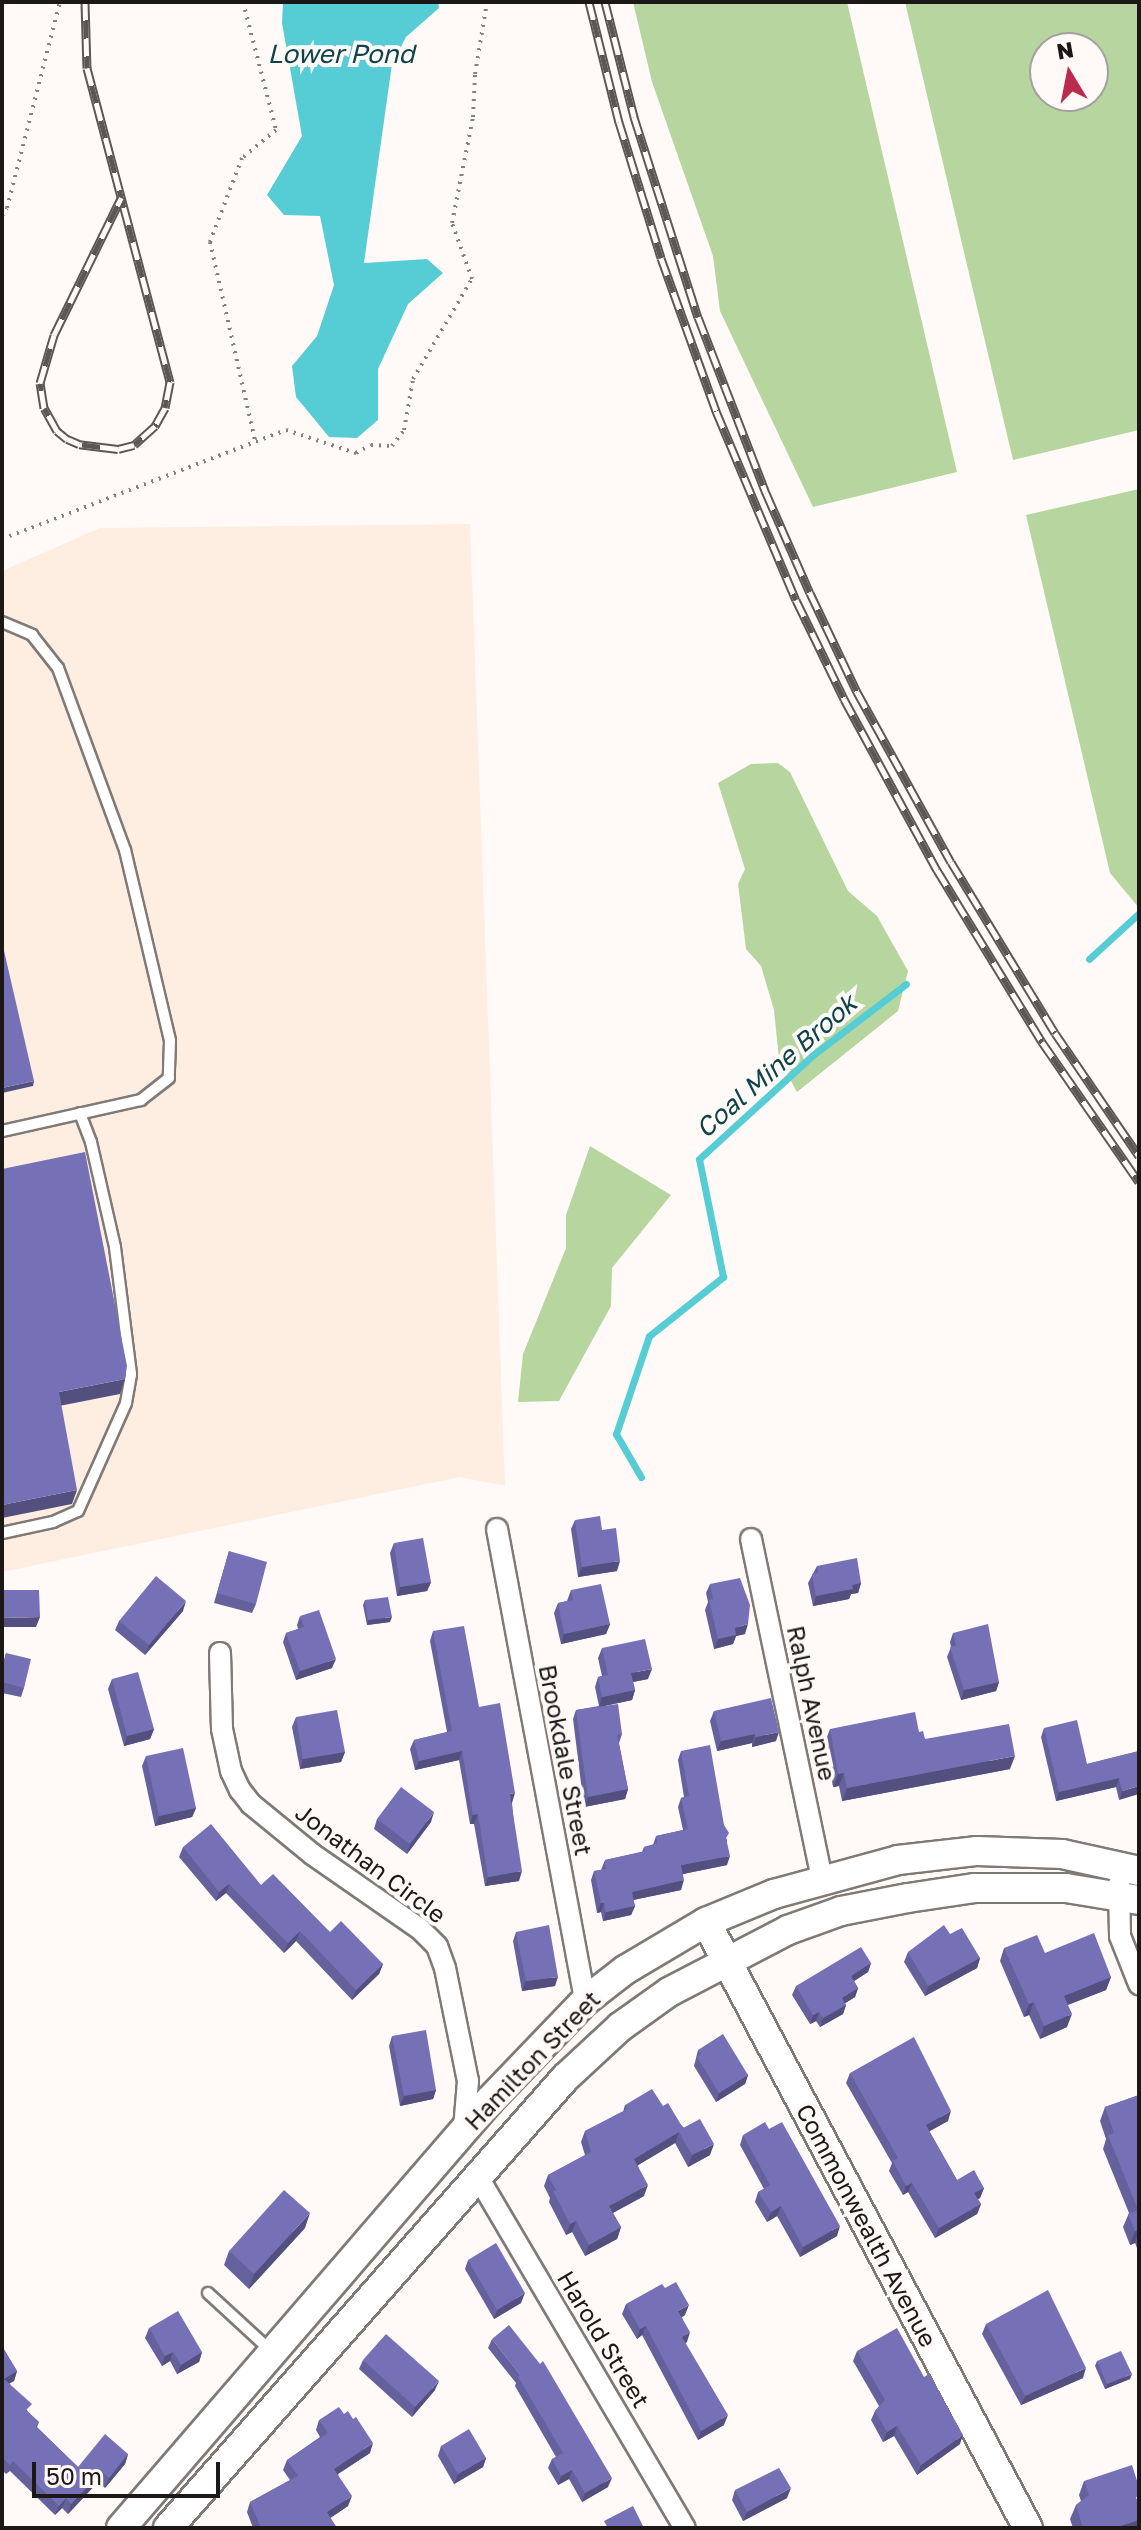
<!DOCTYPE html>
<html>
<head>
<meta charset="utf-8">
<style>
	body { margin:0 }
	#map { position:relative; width:1141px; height:2530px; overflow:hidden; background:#fffaf8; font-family:"Golos Text",sans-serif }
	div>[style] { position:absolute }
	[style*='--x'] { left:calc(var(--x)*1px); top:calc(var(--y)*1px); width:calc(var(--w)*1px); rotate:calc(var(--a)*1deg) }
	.education>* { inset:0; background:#feeee2 }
	.green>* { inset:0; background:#b7d69f }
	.water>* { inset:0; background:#56ccd4 }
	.stream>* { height:7px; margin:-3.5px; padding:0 3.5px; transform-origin:3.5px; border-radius:3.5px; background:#56ccd4 }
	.path>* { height:4px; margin-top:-2px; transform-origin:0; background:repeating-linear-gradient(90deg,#85817f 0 2px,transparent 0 8px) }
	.roads { filter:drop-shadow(2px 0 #807a76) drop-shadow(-2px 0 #807a76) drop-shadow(0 2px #807a76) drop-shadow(0 -2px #807a76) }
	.lane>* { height:10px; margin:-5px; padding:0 5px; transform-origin:5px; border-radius:5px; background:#fff }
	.street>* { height:20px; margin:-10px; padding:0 10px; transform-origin:10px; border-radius:10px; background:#fff }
	.secondary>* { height:28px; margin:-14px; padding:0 14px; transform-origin:14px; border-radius:14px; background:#fff }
	.rail>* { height:9px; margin-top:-4.5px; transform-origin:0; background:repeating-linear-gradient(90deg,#fffaf8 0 18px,#5b5756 0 36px); box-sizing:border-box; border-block:2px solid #5b5756 }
	.wall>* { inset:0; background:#65619d }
	.shaded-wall>* { inset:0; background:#534f7f }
	.building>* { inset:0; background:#7671b6 }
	span { translate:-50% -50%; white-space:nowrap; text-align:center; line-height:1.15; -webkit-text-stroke:8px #fffaf8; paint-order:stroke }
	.street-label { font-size:24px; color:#1b1817 }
	.water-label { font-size:26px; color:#0e4448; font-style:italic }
	.frame { position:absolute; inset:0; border:4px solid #1b1817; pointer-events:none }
	.north { position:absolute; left:1029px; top:32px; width:80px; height:80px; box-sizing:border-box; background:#fffaf8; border:2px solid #a4a09e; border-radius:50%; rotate:350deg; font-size:22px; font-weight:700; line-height:32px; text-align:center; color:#1b1817 }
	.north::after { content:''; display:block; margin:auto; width:28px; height:36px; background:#bb2b4e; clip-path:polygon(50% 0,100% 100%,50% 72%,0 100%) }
	.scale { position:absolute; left:32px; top:2462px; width:188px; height:36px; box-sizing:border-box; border:4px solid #1b1817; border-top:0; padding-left:10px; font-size:24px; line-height:28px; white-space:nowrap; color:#1b1817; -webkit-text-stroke:6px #fffaf8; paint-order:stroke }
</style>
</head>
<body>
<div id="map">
	<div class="education">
		<div style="clip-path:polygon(470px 524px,505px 1486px,460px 1477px,2px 1572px,2px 571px,100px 528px)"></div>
	</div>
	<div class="green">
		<div style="clip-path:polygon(633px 2px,847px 2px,957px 472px,813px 507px,720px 311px,713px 256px,652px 82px)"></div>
		<div style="clip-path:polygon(evenodd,905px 2px,1139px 2px,1139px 430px,1013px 460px,905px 2px,1093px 48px,1093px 96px,1045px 96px,1045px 48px,1093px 48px)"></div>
		<div style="clip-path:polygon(1139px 489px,1139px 908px,1110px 873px,1026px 515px)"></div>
		<div style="clip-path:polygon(778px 763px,790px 772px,848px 891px,877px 916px,908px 971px,898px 1011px,797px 1092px,779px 1059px,774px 1010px,761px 966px,746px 949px,738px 884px,745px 869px,718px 783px,751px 764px)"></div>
		<div style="clip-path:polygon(590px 1146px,671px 1195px,612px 1268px,611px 1306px,559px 1401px,518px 1402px,523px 1354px,566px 1248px,566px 1215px)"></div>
	</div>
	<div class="water">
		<div style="clip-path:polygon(283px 2px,438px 2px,439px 8px,406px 37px,392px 64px,364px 263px,427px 259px,443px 273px,408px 304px,378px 369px,378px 420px,357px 438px,329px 437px,296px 397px,292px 366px,317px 336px,334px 285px,320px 216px,284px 215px,267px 195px,302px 136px,282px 23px)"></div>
	</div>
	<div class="stream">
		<div style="--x:1089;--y:959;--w:68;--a:-42.6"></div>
		<div style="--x:641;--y:1477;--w:50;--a:-120.2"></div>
		<div style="--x:616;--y:1434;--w:103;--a:-71.4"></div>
		<div style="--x:649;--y:1336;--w:95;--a:-38.6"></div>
		<div style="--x:723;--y:1277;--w:120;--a:-101.5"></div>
		<div style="--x:699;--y:1159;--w:154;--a:-42.4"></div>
		<div style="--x:813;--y:1055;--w:117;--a:-37.4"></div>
	</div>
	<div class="path">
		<div style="--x:243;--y:2;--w:132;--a:75.5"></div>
		<div style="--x:276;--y:130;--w:44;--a:140.5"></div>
		<div style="--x:242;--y:158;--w:90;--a:110.9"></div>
		<div style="--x:210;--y:242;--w:203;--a:77.2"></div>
		<div style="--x:2;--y:216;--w:9;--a:-58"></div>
		<div style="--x:7;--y:208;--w:213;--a:-75.6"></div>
		<div style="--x:2;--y:539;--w:304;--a:-21"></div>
		<div style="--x:286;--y:430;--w:74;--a:18.2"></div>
		<div style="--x:356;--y:453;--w:17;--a:-28"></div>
		<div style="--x:371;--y:445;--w:21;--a:3"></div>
		<div style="--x:392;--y:446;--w:20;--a:-53"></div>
		<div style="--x:404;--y:430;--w:52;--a:-80"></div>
		<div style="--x:413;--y:379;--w:116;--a:-59.5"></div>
		<div style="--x:472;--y:279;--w:59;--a:-109.7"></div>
		<div style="--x:452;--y:223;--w:108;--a:-78.8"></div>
		<div style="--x:473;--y:117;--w:43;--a:-87.3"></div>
		<div style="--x:475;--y:74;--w:73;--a:-80.5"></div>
	</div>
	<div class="roads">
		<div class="lane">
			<div style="--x:2;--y:622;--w:33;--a:23"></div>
			<div style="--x:32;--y:635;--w:42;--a:51.8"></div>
			<div style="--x:58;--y:668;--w:194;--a:69.8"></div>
			<div style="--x:125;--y:850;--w:196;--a:76.7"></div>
			<div style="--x:170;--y:1041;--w:37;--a:92"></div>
			<div style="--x:169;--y:1078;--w:36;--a:142"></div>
			<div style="--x:141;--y:1100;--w:142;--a:167.4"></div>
			<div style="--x:2;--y:1533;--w:52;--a:-12.2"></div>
			<div style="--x:53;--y:1522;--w:27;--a:-24"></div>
			<div style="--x:78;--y:1511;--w:118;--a:-66"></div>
			<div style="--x:126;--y:1403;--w:29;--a:-80"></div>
			<div style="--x:131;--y:1374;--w:128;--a:-97.2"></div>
			<div style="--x:115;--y:1247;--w:108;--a:-102.9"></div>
			<div style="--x:91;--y:1142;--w:31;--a:-111"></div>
			<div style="--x:208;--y:2293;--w:84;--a:42.6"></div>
		</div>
		<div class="street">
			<div style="--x:497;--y:1529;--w:480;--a:79.4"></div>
			<div style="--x:751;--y:1539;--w:346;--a:78.2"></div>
			<div style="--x:220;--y:1653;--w:76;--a:88.5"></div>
			<div style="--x:222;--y:1729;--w:43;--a:77.9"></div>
			<div style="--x:231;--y:1771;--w:21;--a:65"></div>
			<div style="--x:240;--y:1790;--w:18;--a:52"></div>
			<div style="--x:251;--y:1804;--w:79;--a:39.3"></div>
			<div style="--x:312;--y:1854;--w:131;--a:34.8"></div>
			<div style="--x:420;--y:1929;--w:24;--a:45"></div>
			<div style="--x:437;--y:1946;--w:23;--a:70"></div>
			<div style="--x:445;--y:1968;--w:115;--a:78.5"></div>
			<div style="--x:468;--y:2081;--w:48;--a:94.8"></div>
			<div style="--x:1119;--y:1884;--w:52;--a:88.9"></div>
			<div style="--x:1120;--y:1936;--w:52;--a:68.4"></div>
			<div style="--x:478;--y:2177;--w:407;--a:59.5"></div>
		</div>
		<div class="secondary">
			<div style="--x:706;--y:1922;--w:686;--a:62.02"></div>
			<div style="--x:121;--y:2528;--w:564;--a:-49.24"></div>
			<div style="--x:489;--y:2101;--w:139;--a:-46.2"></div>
			<div style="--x:585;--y:2001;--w:51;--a:-37.8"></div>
			<div style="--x:625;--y:1970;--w:94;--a:-30.7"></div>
			<div style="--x:706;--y:1922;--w:74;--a:-22.4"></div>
			<div style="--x:774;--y:1894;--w:129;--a:-15.3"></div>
			<div style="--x:898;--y:1860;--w:80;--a:-6.5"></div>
			<div style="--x:977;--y:1851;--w:85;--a:2"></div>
			<div style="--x:1062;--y:1854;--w:79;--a:12.4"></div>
			<div style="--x:168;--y:2528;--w:600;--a:-48.58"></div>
			<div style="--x:565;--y:2078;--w:75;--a:-42.8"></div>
			<div style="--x:620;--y:2027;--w:60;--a:-35.5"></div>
			<div style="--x:669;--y:1992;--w:134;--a:-27.5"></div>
			<div style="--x:788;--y:1930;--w:56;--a:-19.7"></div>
			<div style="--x:841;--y:1911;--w:68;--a:-11"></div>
			<div style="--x:908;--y:1898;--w:68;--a:-8.5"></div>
			<div style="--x:975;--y:1888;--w:91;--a:0"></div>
			<div style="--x:1066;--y:1888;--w:74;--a:9.3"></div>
		</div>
	</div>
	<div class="rail">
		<div style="--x:85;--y:2;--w:66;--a:88.3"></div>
		<div style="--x:87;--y:68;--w:325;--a:75.2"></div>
		<div style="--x:170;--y:382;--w:26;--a:101"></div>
		<div style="--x:165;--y:408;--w:21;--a:119"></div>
		<div style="--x:155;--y:426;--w:28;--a:138"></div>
		<div style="--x:134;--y:445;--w:16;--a:166"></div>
		<div style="--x:118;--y:449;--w:39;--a:-173"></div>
		<div style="--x:79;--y:444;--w:13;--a:-157"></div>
		<div style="--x:67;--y:439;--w:13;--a:-141"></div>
		<div style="--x:57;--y:431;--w:26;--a:-119"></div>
		<div style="--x:44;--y:408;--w:25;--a:-99"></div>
		<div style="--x:40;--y:383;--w:50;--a:-73.7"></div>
		<div style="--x:54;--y:335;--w:153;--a:-63.9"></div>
		<div style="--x:589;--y:2;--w:124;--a:76"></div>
		<div style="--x:619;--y:122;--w:142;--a:72.8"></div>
		<div style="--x:661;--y:258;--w:163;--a:70.2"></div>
		<div style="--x:716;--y:411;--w:205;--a:67.1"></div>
		<div style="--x:796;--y:600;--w:110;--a:64.1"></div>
		<div style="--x:844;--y:699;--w:195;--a:61.5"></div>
		<div style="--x:937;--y:870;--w:202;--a:58.6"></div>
		<div style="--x:1042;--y:1042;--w:170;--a:55.3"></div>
		<div style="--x:605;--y:2;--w:119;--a:75.8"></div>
		<div style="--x:634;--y:117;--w:210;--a:72.3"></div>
		<div style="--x:698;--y:317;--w:189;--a:68.9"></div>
		<div style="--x:766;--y:493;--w:109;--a:66.3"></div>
		<div style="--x:810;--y:593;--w:110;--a:64.6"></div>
		<div style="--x:857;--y:692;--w:194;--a:61.1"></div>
		<div style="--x:951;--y:862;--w:200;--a:58.7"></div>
		<div style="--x:1055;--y:1033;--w:149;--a:55.7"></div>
	</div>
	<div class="wall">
		<div style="clip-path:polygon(575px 1520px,602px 1530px,617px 1571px,578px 1577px,571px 1529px)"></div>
		<div style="clip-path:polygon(394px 1543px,431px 1582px,427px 1591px,397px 1596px,390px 1553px)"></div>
		<div style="clip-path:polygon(229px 1551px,256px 1604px,252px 1613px,214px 1603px)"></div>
		<div style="clip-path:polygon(817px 1566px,861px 1583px,858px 1593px,851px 1594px,849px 1599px,813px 1606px,808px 1583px)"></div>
		<div style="clip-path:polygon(710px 1584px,745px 1634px,736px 1636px,733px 1644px,714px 1649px,705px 1610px,708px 1602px,706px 1593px)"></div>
		<div style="clip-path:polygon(571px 1590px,610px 1624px,606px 1634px,561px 1644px,554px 1613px,558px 1603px,567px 1601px)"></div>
		<div style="clip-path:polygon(365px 1600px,390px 1622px,367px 1625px,363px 1605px)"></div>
		<div style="clip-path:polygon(183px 1611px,145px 1655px,115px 1630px,119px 1621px)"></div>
		<div style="clip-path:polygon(300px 1616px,332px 1668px,296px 1680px,283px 1642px,286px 1633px,298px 1629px,297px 1625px)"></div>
		<div style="clip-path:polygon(433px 1631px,479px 1707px,512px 1803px,519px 1881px,485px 1886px,474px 1824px,470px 1824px,459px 1760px,415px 1770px,410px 1749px,414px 1740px,447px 1732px,430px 1641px)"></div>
		<div style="clip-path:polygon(953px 1633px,999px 1682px,996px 1691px,961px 1700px,947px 1657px,951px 1647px,950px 1642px)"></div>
		<div style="clip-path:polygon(602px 1648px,648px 1679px,633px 1682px,635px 1690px,632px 1700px,605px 1706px,622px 1734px,619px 1743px,628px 1789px,625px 1799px,584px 1807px,573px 1719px,576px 1710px,599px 1706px,595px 1687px,598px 1677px,602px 1676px,598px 1658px)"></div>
		<div style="clip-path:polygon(6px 1653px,24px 1688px,21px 1697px,2px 1693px,2px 1667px)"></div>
		<div style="clip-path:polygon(112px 1679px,154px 1729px,150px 1739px,124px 1746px,108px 1689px)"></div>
		<div style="clip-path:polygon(714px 1711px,776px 1741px,752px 1747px,752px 1743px,717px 1751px,710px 1721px)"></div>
		<div style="clip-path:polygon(296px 1717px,345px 1752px,341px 1762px,300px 1769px,292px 1727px)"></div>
		<div style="clip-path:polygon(1044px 1728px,1087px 1764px,1139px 1751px,1119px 1800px,1116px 1787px,1056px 1801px,1041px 1737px)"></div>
		<div style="clip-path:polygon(830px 1729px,919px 1732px,925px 1739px,1010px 1769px,842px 1801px,839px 1786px,833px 1787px,825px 1742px)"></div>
		<div style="clip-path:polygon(681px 1751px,727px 1840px,727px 1865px,683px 1874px,681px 1890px,633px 1900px,635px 1906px,631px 1915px,603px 1921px,601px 1912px,597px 1913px,591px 1880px,594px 1871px,601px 1870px,605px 1860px,642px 1852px,644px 1847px,653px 1845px,656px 1836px,683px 1830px,678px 1807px,681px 1798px,684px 1797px,678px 1760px)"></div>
		<div style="clip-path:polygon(146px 1756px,196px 1808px,192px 1817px,155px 1826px,142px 1766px)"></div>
		<div style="clip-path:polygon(377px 1819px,431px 1822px,407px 1854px,374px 1829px)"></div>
		<div style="clip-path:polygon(183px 1847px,261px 1885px,330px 1932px,383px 1964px,379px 1974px,352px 2000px,296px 1941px,284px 1953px,226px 1893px,216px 1901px,179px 1857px)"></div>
		<div style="clip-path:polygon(516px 1932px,555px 1986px,522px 1991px,513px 1941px)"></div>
		<div style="clip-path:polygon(950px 1934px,980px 1958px,977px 1968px,925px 1996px,904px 1962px,908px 1952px)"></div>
		<div style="clip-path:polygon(1004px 1948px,1045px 1953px,1111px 1977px,1106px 1990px,1068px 2005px,1067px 2027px,1040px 2039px,1029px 2015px,1024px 2017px,1000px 1961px)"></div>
		<div style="clip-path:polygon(871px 1963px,868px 1972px,854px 1981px,858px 1988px,855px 1997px,845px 2003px,846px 2005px,843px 2014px,820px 2027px,816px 2021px,810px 2024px,792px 1995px,796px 1986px)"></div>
		<div style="clip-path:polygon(392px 2036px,436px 2090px,433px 2099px,400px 2106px,389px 2046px)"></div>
		<div style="clip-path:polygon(698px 2050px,748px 2075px,745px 2084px,716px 2102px,694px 2066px)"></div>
		<div style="clip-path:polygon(850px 2073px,948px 2121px,929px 2131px,957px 2180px,984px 2188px,980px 2198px,978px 2199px,981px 2204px,977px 2214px,935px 2238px,908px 2192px,903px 2195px,889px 2171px,892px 2163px,846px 2083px)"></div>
		<div style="clip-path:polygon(1139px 2095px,1139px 2253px,1135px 2243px,1130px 2245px,1123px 2227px,1129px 2213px,1103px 2149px,1106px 2139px,1100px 2121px,1105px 2107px)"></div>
		<div style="clip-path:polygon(625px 2105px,663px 2106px,710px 2155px,688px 2167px,675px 2143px,638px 2165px,644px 2196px,613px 2213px,621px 2227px,617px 2239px,585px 2256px,572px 2232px,566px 2235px,549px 2202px,550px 2198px,544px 2186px,548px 2175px,585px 2155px,581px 2142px,585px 2131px,623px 2112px)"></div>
		<div style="clip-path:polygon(743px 2135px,837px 2236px,800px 2257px,777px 2216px,767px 2222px,755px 2202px,758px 2192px,764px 2189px,740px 2145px)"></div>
		<div style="clip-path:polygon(305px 2228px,249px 2289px,224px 2265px,229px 2251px)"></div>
		<div style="clip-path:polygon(468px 2260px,521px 2303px,494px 2319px,465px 2269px)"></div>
		<div style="clip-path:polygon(626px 2304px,685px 2315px,682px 2317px,687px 2342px,685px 2343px,724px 2425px,698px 2440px,642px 2335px,637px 2339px,622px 2314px)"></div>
		<div style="clip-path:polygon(986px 2324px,1083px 2378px,1021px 2405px,982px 2334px)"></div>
		<div style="clip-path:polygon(149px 2328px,202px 2352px,199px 2362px,177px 2374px,170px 2361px,162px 2366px,145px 2338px)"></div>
		<div style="clip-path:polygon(492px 2339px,608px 2487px,582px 2502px,569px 2479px,558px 2485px,548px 2468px,552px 2459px,556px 2457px,515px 2386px,516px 2383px,488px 2348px)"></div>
		<div style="clip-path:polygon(2px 2346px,17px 2371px,14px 2381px,9px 2383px,29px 2413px,39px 2422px,37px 2427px,78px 2467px,128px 2454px,125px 2464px,105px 2488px,98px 2482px,68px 2514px,62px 2508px,55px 2515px,10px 2471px,6px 2474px,2px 2470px)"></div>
		<div style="clip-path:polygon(857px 2351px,960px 2444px,917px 2475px,894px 2436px,883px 2442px,871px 2420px,875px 2411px,879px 2406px,853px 2361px)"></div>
		<div style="clip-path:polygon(363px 2360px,435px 2390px,412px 2417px,359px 2369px)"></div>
		<div style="clip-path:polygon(1097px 2361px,1130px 2379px,1105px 2389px,1095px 2366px)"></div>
		<div style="clip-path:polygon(319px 2420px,370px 2453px,338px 2474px,348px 2506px,330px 2518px,337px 2528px,253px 2528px,247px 2512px,250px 2502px,290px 2480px,283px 2470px,287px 2460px,320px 2437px,316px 2430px)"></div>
		<div style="clip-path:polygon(441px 2446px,486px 2458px,483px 2467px,454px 2484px,438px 2456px)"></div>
		<div style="clip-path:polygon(1084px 2481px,1139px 2505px,1139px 2528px,1073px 2528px,1070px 2519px,1076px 2505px,1081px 2501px,1079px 2495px)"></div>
		<div style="clip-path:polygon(735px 2490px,787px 2498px,743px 2521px,732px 2500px)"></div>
	</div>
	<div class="shaded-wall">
		<div style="clip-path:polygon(34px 1081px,33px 1086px,2px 1093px,2px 1088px)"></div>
		<div style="clip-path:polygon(125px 1379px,120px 1394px,54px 1407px,59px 1392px)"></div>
		<div style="clip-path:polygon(77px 1490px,72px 1504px,2px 1518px,2px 1505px)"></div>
		<div style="clip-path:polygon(620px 1561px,617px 1571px,578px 1577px,582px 1567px)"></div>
		<div style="clip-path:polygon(431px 1582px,427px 1591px,397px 1596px,400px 1587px)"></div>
		<div style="clip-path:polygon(861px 1583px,858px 1593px,851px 1594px,849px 1599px,813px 1606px,816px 1596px,852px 1585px)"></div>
		<div style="clip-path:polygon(186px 1601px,183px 1611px,145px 1655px,149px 1645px)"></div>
		<div style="clip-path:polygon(40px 1617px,36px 1627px,2px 1627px,2px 1618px)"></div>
		<div style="clip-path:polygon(392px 1617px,390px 1622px,367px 1625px,368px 1620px)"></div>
		<div style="clip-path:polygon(610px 1624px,606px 1634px,561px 1644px,564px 1634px)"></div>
		<div style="clip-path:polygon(748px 1624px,745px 1634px,736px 1636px,733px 1644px,714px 1649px,718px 1639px,735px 1628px)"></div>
		<div style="clip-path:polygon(336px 1659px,332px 1668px,296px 1680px,300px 1671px)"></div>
		<div style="clip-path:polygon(652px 1669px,648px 1679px,628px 1683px,631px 1673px)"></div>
		<div style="clip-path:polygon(999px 1682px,996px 1691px,961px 1700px,964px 1690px)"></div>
		<div style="clip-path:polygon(635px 1690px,632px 1700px,599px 1707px,602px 1697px)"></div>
		<div style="clip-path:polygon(154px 1729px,150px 1739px,124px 1746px,127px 1736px)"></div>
		<div style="clip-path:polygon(779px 1732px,776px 1741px,752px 1747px,756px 1737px)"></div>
		<div style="clip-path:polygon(755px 1734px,752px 1743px,717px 1751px,721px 1741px)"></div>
		<div style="clip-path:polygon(462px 1751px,459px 1760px,415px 1770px,419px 1761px)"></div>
		<div style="clip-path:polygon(345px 1752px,341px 1762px,300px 1769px,303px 1759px)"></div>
		<div style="clip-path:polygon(1015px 1756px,1010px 1769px,842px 1801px,847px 1788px)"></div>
		<div style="clip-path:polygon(844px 1773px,839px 1786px,833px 1787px,838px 1774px)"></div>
		<div style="clip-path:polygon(1119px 1778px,1116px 1787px,1056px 1801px,1059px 1792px)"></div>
		<div style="clip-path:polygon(1139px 1786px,1139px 1794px,1119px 1800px,1122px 1791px)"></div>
		<div style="clip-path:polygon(628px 1789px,625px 1799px,584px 1807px,588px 1797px)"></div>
		<div style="clip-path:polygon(515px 1793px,512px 1803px,506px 1804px,510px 1794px)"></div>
		<div style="clip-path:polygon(196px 1808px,192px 1817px,155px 1826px,159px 1816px)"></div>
		<div style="clip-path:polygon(434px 1812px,431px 1822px,407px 1854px,410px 1844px)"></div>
		<div style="clip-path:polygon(478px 1814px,474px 1824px,470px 1824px,473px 1815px)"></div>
		<div style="clip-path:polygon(730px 1856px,727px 1865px,678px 1875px,681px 1865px)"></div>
		<div style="clip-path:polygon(522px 1871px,519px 1881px,485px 1886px,488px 1877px)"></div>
		<div style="clip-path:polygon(684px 1880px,681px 1890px,628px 1901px,632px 1892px)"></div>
		<div style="clip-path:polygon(229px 1884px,226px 1893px,216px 1901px,219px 1892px)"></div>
		<div style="clip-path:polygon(601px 1903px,604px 1903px,601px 1912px,597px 1913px)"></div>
		<div style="clip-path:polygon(635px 1906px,631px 1915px,603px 1921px,606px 1912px)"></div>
		<div style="clip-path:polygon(300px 1931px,296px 1941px,284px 1953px,288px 1943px)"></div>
		<div style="clip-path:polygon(980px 1958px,977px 1968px,925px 1996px,928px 1986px)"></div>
		<div style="clip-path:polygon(871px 1963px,868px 1972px,848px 1985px,851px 1976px)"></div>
		<div style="clip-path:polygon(383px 1964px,379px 1974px,352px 2000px,356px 1990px)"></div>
		<div style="clip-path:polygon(558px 1977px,555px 1986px,522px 1991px,526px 1981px)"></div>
		<div style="clip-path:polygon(1111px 1977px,1106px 1990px,1059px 2008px,1064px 1996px)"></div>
		<div style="clip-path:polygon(858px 1988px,855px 1997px,839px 2007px,842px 1998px)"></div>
		<div style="clip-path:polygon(1034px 2002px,1029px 2015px,1024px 2017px,1029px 2004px)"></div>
		<div style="clip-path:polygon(846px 2005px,843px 2014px,820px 2027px,823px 2018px)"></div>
		<div style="clip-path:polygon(819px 2012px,816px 2021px,810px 2024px,813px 2015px)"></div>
		<div style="clip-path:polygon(1072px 2014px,1067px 2027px,1040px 2039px,1044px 2026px)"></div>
		<div style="clip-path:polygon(748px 2075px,745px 2084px,716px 2102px,719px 2093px)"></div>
		<div style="clip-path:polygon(436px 2090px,433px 2099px,400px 2106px,404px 2096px)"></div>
		<div style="clip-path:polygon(951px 2111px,948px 2121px,923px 2135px,926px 2125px)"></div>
		<div style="clip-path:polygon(679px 2132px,675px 2143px,630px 2170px,634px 2159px)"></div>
		<div style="clip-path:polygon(714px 2144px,710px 2155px,688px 2167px,692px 2155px)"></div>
		<div style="clip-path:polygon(912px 2183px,908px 2192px,903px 2195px,906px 2186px)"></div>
		<div style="clip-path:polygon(648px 2185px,644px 2196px,605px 2217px,609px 2206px)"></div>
		<div style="clip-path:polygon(984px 2188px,980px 2198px,971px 2203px,974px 2193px)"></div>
		<div style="clip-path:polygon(981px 2204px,977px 2214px,935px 2238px,939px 2228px)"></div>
		<div style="clip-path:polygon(781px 2206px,777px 2216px,767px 2222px,771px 2212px)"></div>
		<div style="clip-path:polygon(310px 2213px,305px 2228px,249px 2289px,254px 2274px)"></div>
		<div style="clip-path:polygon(576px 2221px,572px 2232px,566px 2235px,570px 2224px)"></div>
		<div style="clip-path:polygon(840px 2226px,837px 2236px,800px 2257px,803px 2247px)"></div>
		<div style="clip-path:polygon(621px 2227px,617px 2239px,585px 2256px,589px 2245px)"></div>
		<div style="clip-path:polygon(1139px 2230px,1135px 2243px,1130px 2245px,1135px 2231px)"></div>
		<div style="clip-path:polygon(525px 2293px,521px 2303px,494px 2319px,497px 2310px)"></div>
		<div style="clip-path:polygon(689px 2305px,685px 2315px,675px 2321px,678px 2311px)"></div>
		<div style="clip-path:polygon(646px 2326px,642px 2335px,637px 2339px,640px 2329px)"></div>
		<div style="clip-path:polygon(690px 2332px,687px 2342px,678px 2347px,682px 2337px)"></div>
		<div style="clip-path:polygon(173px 2352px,170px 2361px,162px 2366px,165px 2356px)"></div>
		<div style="clip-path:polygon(202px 2352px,199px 2362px,177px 2374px,181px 2365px)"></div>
		<div style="clip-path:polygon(1086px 2368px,1083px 2378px,1021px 2405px,1025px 2396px)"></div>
		<div style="clip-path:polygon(17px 2371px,14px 2381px,2px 2388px,4px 2379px)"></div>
		<div style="clip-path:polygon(1132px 2374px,1130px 2379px,1105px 2389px,1107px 2384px)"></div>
		<div style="clip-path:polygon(439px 2381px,435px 2390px,412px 2417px,415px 2407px)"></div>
		<div style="clip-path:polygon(728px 2415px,724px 2425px,698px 2440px,701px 2431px)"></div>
		<div style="clip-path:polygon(897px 2426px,894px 2436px,883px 2442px,887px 2432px)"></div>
		<div style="clip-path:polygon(963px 2435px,960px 2444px,917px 2475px,921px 2465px)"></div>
		<div style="clip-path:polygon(373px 2443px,370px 2453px,330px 2479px,334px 2469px)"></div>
		<div style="clip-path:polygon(128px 2454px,125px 2464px,105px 2488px,109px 2478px)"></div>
		<div style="clip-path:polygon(486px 2458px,483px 2467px,454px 2484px,458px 2474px)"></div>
		<div style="clip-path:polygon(572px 2470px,569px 2479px,558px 2485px,561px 2476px)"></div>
		<div style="clip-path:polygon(102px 2472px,98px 2482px,68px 2514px,71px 2504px)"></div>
		<div style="clip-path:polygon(612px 2478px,608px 2487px,582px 2502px,585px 2493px)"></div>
		<div style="clip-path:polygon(791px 2488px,787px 2498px,743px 2521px,747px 2512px)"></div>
		<div style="clip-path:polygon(352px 2496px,348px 2506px,323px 2523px,327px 2512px)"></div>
		<div style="clip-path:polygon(66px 2498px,62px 2508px,55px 2515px,59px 2506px)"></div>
		<div style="clip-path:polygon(1139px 2520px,1139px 2528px,1114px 2528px)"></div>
	</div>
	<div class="building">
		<div style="clip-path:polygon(2px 942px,34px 1081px,2px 1088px)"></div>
		<div style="clip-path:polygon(85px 1152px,127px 1366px,125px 1379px,59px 1392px,77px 1490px,2px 1505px,2px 1169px)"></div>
		<div style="clip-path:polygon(600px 1516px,602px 1530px,616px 1528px,620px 1561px,582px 1567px,575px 1520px)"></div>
		<div style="clip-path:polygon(423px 1538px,431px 1582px,400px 1587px,394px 1543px)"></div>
		<div style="clip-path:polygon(229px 1551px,267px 1562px,256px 1604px,217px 1593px)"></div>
		<div style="clip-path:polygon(857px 1558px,861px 1583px,852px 1585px,853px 1589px,816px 1596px,812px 1574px,818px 1573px,817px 1566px)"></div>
		<div style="clip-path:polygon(156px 1576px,186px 1601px,149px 1645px,119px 1621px)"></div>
		<div style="clip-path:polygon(740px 1578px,750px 1605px,748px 1624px,735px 1628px,736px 1635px,718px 1639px,709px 1600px,713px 1599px,710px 1584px)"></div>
		<div style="clip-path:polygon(601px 1584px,610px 1624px,564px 1634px,558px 1603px,573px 1600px,571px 1590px)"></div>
		<div style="clip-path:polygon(2px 1590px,39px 1590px,40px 1617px,2px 1618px)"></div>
		<div style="clip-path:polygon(388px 1597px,392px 1617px,368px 1620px,365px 1600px)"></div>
		<div style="clip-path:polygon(319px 1610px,336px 1659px,300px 1671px,286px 1633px,304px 1627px,300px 1616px)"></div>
		<div style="clip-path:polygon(988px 1624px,999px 1682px,964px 1690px,950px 1647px,956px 1646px,953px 1633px)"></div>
		<div style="clip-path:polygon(464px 1626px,479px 1707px,500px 1703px,515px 1793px,510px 1794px,522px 1871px,488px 1877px,478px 1814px,473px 1815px,462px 1751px,419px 1761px,414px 1740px,452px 1731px,433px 1631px)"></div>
		<div style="clip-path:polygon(645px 1639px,652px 1669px,631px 1673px,635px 1690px,602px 1697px,598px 1677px,608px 1675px,602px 1648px)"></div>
		<div style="clip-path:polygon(6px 1653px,31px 1659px,24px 1688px,2px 1682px,2px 1672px)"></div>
		<div style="clip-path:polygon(138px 1672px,154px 1729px,127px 1736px,112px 1679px)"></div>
		<div style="clip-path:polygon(771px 1698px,779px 1732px,756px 1737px,755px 1734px,721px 1741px,714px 1711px)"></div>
		<div style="clip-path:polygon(618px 1704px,622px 1734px,617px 1735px,628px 1789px,588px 1797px,576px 1710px)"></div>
		<div style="clip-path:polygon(337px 1710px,345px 1752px,303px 1759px,296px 1717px)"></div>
		<div style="clip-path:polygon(915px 1712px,919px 1732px,923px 1731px,925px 1739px,1009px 1724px,1015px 1756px,847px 1788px,844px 1773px,838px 1774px,830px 1729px)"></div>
		<div style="clip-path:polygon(1077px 1720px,1087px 1764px,1139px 1751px,1139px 1786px,1122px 1791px,1119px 1778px,1059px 1792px,1044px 1728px)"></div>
		<div style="clip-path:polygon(710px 1745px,724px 1825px,729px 1833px,726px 1838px,730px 1856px,681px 1865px,684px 1880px,632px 1892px,635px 1906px,606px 1912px,604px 1903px,601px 1903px,594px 1871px,606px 1869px,605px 1860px,645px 1851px,644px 1847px,657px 1843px,656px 1836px,688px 1829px,681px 1798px,689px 1796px,681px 1751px)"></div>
		<div style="clip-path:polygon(183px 1748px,196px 1808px,159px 1816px,146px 1756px)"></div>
		<div style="clip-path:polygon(401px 1787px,434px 1812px,410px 1844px,377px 1819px)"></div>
		<div style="clip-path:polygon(211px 1824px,261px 1885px,273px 1874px,330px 1932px,341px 1921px,383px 1964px,356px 1990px,300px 1931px,288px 1943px,229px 1884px,219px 1892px,183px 1847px)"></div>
		<div style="clip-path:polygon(549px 1925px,558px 1977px,526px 1981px,516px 1932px)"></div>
		<div style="clip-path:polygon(944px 1925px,950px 1934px,962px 1928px,980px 1958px,928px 1986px,908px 1952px)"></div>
		<div style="clip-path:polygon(1094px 1933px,1111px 1977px,1064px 1996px,1072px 2014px,1044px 2026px,1034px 2002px,1029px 2004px,1004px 1948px,1037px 1935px,1045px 1953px)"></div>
		<div style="clip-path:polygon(861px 1947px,871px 1963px,851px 1976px,858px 1988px,842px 1998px,846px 2005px,823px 2018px,819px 2012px,813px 2015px,796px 1986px)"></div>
		<div style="clip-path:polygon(426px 2030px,436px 2090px,404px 2096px,392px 2036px)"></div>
		<div style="clip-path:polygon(723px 2034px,748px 2075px,719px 2093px,697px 2057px,701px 2054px,698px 2050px)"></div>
		<div style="clip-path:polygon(914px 2037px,951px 2111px,926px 2125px,957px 2180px,974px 2170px,984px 2188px,974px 2193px,981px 2204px,939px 2228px,912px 2183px,906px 2186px,893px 2161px,898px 2158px,850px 2073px)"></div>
		<div style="clip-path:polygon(652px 2089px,663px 2106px,668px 2103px,683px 2128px,700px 2119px,714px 2144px,692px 2155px,679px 2132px,634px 2159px,648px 2185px,609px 2206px,621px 2227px,589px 2245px,576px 2221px,570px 2224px,553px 2191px,556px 2190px,548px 2175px,591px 2152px,585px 2131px,627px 2109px,625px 2105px)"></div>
		<div style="clip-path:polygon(1139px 2095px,1139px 2230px,1135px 2231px,1128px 2214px,1138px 2210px,1108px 2135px,1114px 2133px,1105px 2107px)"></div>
		<div style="clip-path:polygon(765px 2122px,769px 2129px,782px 2122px,840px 2226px,803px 2247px,781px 2206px,771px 2212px,758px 2192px,770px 2185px,743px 2135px)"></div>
		<div style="clip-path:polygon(284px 2190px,310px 2213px,254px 2274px,229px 2251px)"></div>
		<div style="clip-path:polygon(496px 2243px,525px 2293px,497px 2310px,468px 2260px)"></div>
		<div style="clip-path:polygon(676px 2282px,689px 2305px,678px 2311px,690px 2332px,682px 2337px,728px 2415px,701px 2431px,646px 2326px,640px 2329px,626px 2304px,662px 2284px,665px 2288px)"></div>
		<div style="clip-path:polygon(1048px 2290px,1086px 2368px,1025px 2396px,986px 2324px)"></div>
		<div style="clip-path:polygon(178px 2311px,202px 2352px,181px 2365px,173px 2352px,165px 2356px,149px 2328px)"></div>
		<div style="clip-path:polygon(509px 2325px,540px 2364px,543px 2361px,612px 2478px,585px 2493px,572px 2470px,561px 2476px,552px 2459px,563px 2453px,518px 2377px,520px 2375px,492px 2339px)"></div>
		<div style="clip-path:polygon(897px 2328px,924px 2377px,929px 2374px,963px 2435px,921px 2465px,897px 2426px,887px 2432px,875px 2411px,885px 2400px,857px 2351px)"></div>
		<div style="clip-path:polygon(386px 2334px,439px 2381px,415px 2407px,363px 2360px)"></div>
		<div style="clip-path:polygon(2px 2346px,17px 2371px,4px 2379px,32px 2404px,26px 2410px,39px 2422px,35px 2426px,78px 2467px,105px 2434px,128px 2454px,109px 2478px,102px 2472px,71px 2504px,66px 2498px,59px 2506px,13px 2461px,10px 2465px,2px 2457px,2px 2410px,4px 2408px,2px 2404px)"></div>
		<div style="clip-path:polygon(1121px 2351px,1132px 2374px,1107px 2384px,1097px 2361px)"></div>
		<div style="clip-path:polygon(339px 2407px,344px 2414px,348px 2411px,353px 2419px,356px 2417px,373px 2443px,334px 2469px,352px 2496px,327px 2512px,337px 2528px,261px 2528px,250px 2502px,298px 2476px,287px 2460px,328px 2433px,319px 2420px)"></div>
		<div style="clip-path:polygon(469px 2429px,486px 2458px,458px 2474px,441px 2446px)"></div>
		<div style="clip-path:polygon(1132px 2465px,1139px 2487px,1139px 2496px,1136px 2497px,1139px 2506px,1139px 2520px,1114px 2528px,1083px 2528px,1076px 2505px,1089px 2495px,1084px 2481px)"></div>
		<div style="clip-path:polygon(779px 2468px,791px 2488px,747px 2512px,735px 2490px)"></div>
		<div style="clip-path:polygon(633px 2506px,644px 2528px,608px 2528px,604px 2521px)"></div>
	</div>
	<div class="street-label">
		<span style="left:812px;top:1703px;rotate:78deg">Ralph Avenue</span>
		<span style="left:566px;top:1760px;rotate:79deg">Brookdale Street</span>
		<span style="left:371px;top:1863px;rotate:37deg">Jonathan Circle</span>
		<span style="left:532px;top:2060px;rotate:-46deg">Hamilton Street</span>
		<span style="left:867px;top:2225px;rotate:62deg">Commonwealth Avenue</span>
		<span style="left:604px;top:2339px;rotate:59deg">Harold Street</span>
	</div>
	<div class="water-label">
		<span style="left:341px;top:54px">Lower Pond</span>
		<span style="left:776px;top:1066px;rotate:-41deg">Coal Mine Brook</span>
	</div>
	<div class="frame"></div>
	<div class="north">N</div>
	<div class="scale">50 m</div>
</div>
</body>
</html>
